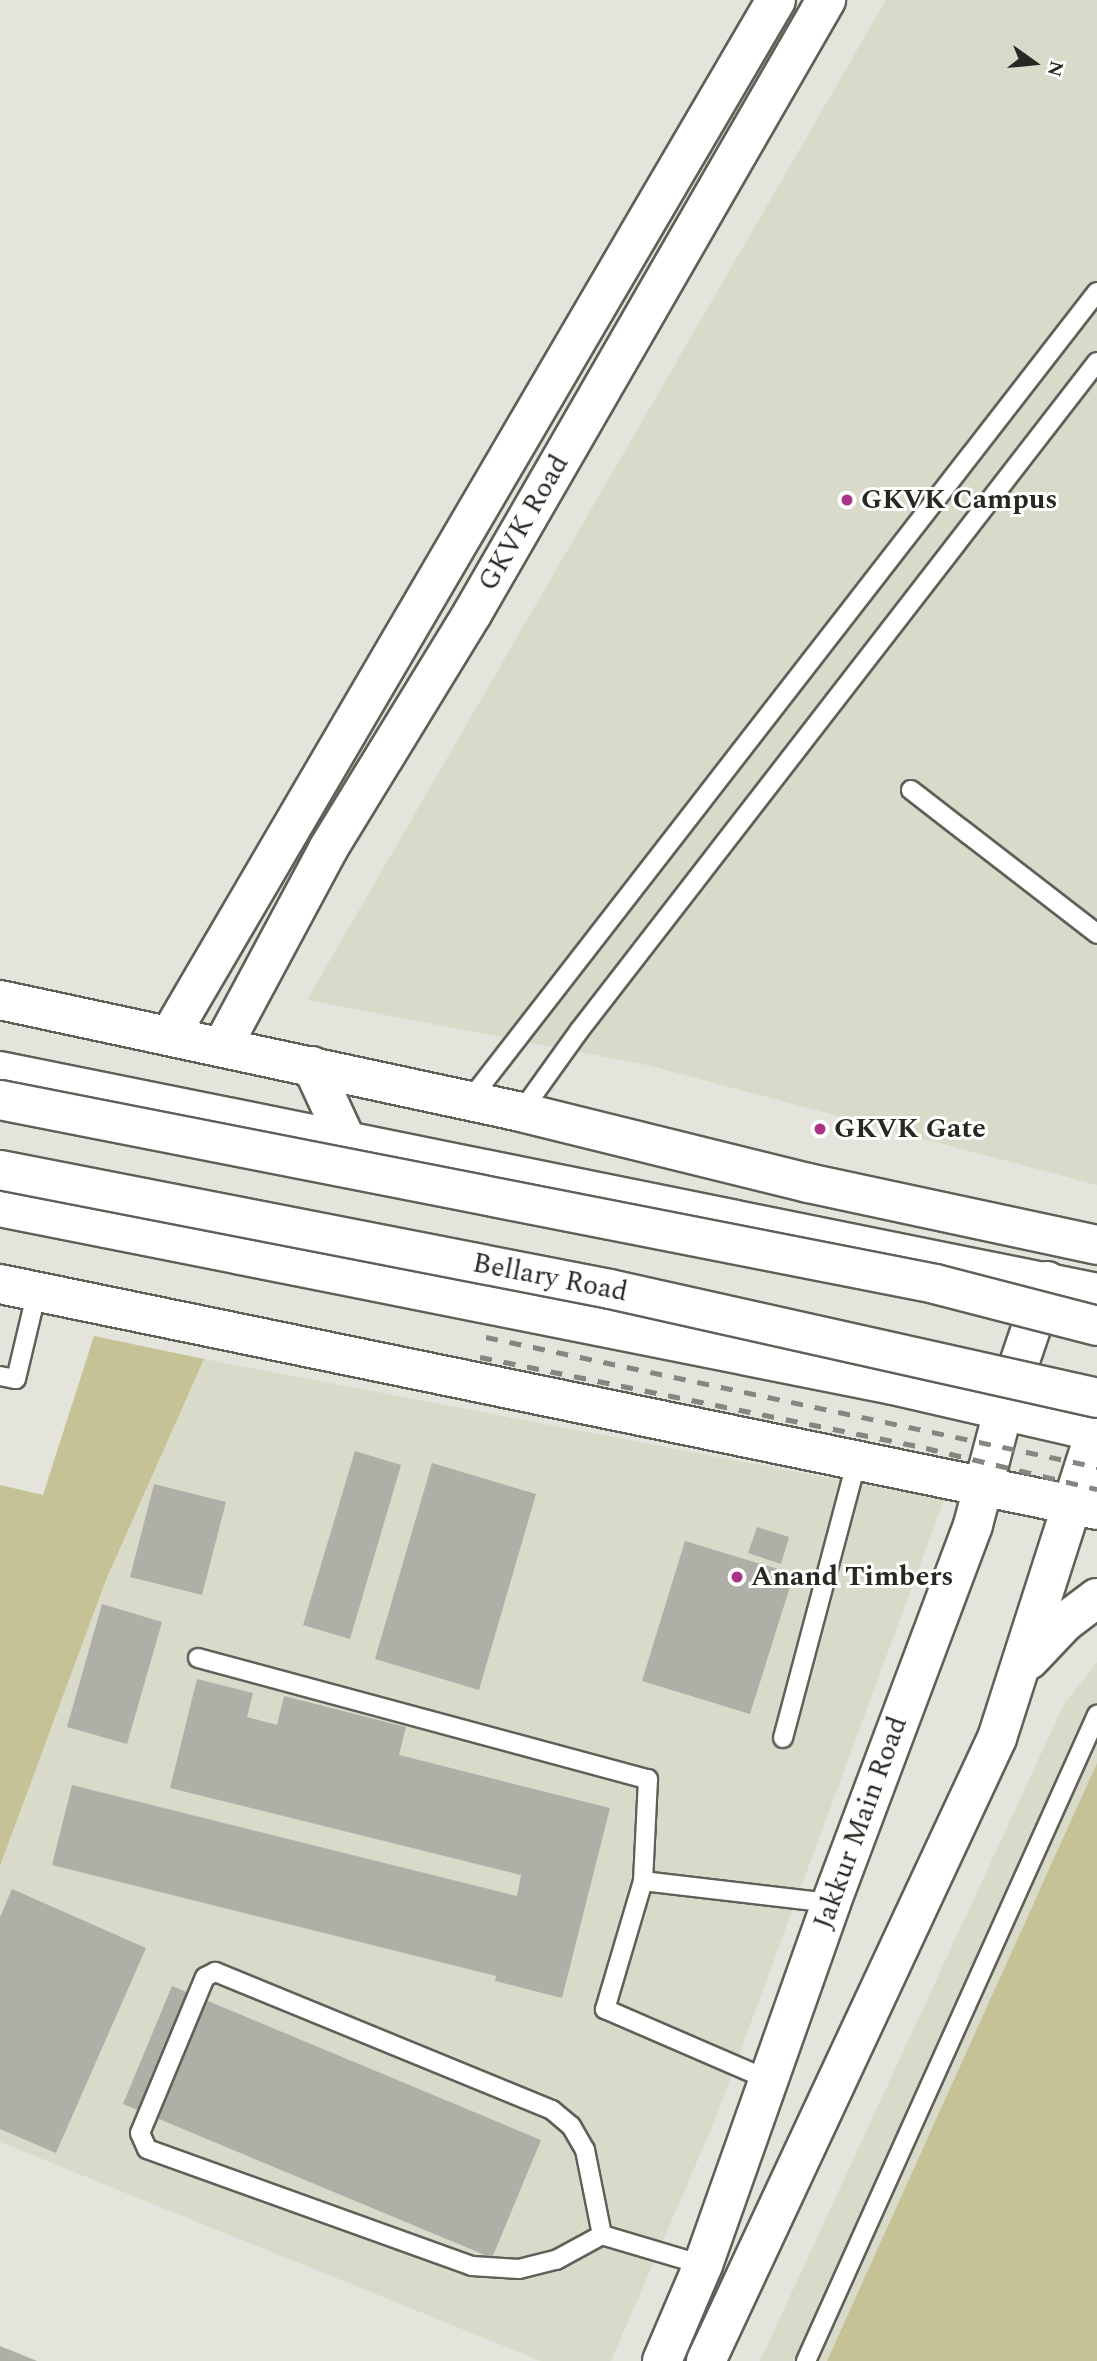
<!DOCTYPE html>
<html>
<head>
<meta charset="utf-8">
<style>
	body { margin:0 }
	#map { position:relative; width:1097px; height:2361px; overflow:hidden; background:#e4e4dc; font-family:Spectral,serif }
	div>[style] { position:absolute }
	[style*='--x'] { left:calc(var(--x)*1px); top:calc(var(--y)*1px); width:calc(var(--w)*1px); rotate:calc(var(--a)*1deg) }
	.built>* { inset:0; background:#dadaca }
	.green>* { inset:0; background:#c5c395 }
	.building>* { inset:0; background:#afafa7 }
	.roads { filter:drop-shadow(2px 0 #606059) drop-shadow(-2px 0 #606059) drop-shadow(0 2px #606059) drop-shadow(0 -2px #606059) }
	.lane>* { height:18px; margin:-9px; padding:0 9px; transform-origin:9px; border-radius:9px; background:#fff }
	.secondary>* { height:38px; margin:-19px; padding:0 19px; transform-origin:19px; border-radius:19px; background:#fff }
	.highway>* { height:38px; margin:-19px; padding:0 19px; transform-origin:19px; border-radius:19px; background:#fff }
	.rail>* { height:5px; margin-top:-2.5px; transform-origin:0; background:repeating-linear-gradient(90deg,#868680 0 12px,transparent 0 24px) }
	.bridges { filter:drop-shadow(2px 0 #606059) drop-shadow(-2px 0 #606059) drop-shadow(0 2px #606059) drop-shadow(0 -2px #606059) }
	.highway-bridge>* { height:38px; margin:-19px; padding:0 19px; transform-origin:19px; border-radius:19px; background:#fff }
	.dots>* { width:19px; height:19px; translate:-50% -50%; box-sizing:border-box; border:4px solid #fffffe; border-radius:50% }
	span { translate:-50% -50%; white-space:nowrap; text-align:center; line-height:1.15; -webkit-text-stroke:6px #fffffe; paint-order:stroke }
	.poi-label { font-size:28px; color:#272724; font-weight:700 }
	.left { translate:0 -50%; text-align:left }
	.street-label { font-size:28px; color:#272724 }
	.north { position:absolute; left:999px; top:28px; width:70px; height:70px; -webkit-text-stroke:5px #fffffe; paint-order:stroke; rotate:105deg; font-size:19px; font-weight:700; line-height:28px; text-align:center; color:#272724 }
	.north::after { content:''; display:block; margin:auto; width:24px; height:32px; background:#272724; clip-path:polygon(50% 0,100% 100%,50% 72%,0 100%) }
</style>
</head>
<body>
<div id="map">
	<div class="built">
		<div style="clip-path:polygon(886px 0,1097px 0,1097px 1185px,647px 1065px,307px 1000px)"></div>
		<div style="clip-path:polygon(204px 1359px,944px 1500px,715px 2120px,611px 2361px,541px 2361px,0 2142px,0 1866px,106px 1580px)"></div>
		<div style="clip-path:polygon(1097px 1662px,1097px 2361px,760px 2361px,1064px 1704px)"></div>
	</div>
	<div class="green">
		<div style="clip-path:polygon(94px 1336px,204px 1359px,106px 1580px,0 1866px,0 1485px,43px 1495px)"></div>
		<div style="clip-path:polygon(1097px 1763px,1097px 2361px,827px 2361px)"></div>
	</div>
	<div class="building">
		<div style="clip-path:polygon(355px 1451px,401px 1465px,350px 1639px,303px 1625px)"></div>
		<div style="clip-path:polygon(432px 1463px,536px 1494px,479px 1690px,375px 1659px)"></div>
		<div style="clip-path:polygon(154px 1484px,226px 1502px,202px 1595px,130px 1577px)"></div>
		<div style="clip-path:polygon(757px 1527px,789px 1537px,781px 1564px,748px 1553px)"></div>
		<div style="clip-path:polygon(685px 1541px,794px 1574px,750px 1714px,642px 1681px)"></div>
		<div style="clip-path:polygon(102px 1604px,162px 1622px,127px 1744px,67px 1727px)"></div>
		<div style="clip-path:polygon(197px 1679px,253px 1693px,247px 1717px,277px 1725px,284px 1696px,406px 1727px,399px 1755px,610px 1808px,562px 1998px,495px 1981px,496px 1976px,52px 1865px,72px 1785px,517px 1896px,521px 1875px,170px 1788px)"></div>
		<div style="clip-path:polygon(12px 1889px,146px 1948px,56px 2153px,0 2129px,0 1917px)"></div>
		<div style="clip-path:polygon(172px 1986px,541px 2140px,492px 2258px,123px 2104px)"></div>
		<div style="clip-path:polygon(0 2346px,37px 2361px,0 2361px)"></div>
	</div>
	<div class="roads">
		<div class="lane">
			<div style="--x:911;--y:790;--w:235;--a:37.7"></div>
			<div style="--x:469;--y:1101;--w:1024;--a:-52.18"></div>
			<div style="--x:521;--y:1112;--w:100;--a:-54.4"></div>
			<div style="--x:579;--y:1031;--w:846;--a:-52.25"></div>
			<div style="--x:0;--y:1376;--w:16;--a:11"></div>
			<div style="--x:16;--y:1379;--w:90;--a:-76.6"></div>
			<div style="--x:198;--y:1658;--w:466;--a:15.1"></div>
			<div style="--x:648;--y:1779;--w:102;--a:92.8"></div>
			<div style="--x:643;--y:1881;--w:134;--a:106.5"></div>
			<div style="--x:605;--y:2009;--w:179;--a:23.4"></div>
			<div style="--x:783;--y:1738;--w:284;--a:-75.1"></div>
			<div style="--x:643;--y:1881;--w:189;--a:6.7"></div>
			<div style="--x:602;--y:2235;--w:87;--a:-101.3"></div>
			<div style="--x:585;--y:2150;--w:28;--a:-120"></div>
			<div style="--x:571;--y:2126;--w:25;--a:-140"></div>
			<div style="--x:552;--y:2110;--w:364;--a:-157.7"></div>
			<div style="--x:215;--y:1972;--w:11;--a:153"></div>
			<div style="--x:205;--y:1977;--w:169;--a:112.6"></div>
			<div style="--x:140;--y:2133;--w:17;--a:66"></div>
			<div style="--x:147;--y:2149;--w:345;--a:19.8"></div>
			<div style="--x:472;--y:2266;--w:47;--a:3.7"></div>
			<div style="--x:519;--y:2269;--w:38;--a:-14"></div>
			<div style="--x:556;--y:2260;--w:52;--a:-28.5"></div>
			<div style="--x:602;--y:2235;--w:105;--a:16.5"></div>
			<div style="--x:806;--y:2361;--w:709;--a:-65.75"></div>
		</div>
		<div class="secondary">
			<div style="--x:0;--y:1000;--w:533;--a:12.13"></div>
			<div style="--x:521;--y:1112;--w:296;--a:13.9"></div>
			<div style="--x:808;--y:1183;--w:296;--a:12.1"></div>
			<div style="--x:170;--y:1035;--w:1199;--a:-59.65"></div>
			<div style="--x:222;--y:1047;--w:225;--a:-61.8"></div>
			<div style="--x:328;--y:849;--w:276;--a:-58.5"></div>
			<div style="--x:472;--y:614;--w:709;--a:-60.03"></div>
			<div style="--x:0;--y:1284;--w:1120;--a:11.64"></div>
			<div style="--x:1029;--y:1660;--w:52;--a:-46.5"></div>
			<div style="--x:1065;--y:1622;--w:40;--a:-37"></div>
			<div style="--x:662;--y:2361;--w:104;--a:-66.9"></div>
			<div style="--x:703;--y:2265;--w:384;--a:-70.5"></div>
			<div style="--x:831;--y:1903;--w:404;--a:-69.4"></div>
			<div style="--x:973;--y:1525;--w:121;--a:-75.2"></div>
			<div style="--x:1004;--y:1408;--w:134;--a:-71.3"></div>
			<div style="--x:706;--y:2361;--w:688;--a:-64.96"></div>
			<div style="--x:997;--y:1738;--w:327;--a:-72.2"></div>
		</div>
		<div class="highway">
			<div style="--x:312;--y:1066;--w:84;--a:65.3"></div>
			<div style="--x:0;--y:1071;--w:1119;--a:11.44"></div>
			<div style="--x:0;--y:1207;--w:911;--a:11.27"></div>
			<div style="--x:893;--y:1385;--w:209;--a:13"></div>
		</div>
	</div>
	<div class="rail">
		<div style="--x:486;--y:1337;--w:625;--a:12.01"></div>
		<div style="--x:480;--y:1357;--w:455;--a:11.5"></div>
		<div style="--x:926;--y:1448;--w:176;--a:13.5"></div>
	</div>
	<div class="bridges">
		<div class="highway-bridge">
			<div style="--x:0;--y:1100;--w:953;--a:11.13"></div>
			<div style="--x:935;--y:1284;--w:167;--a:14.5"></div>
			<div style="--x:0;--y:1170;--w:621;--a:11.04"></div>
			<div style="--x:610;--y:1289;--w:499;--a:12.6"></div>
		</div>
	</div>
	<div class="dots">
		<div style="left:847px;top:500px;background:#ab3286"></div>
		<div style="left:820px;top:1129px;background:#ab3286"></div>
		<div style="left:737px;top:1577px;background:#ab3286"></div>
	</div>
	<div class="poi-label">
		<span class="left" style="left:861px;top:500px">GKVK Campus</span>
		<span class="left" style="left:834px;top:1129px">GKVK Gate</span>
		<span class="left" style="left:751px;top:1577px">Anand Timbers</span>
	</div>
	<div class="street-label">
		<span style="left:524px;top:523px;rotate:-60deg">GKVK Road</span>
		<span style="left:550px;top:1278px;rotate:11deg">Bellary Road</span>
		<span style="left:861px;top:1823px;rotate:-70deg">Jakkur Main Road</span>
	</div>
	<div class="north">N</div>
</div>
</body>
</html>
